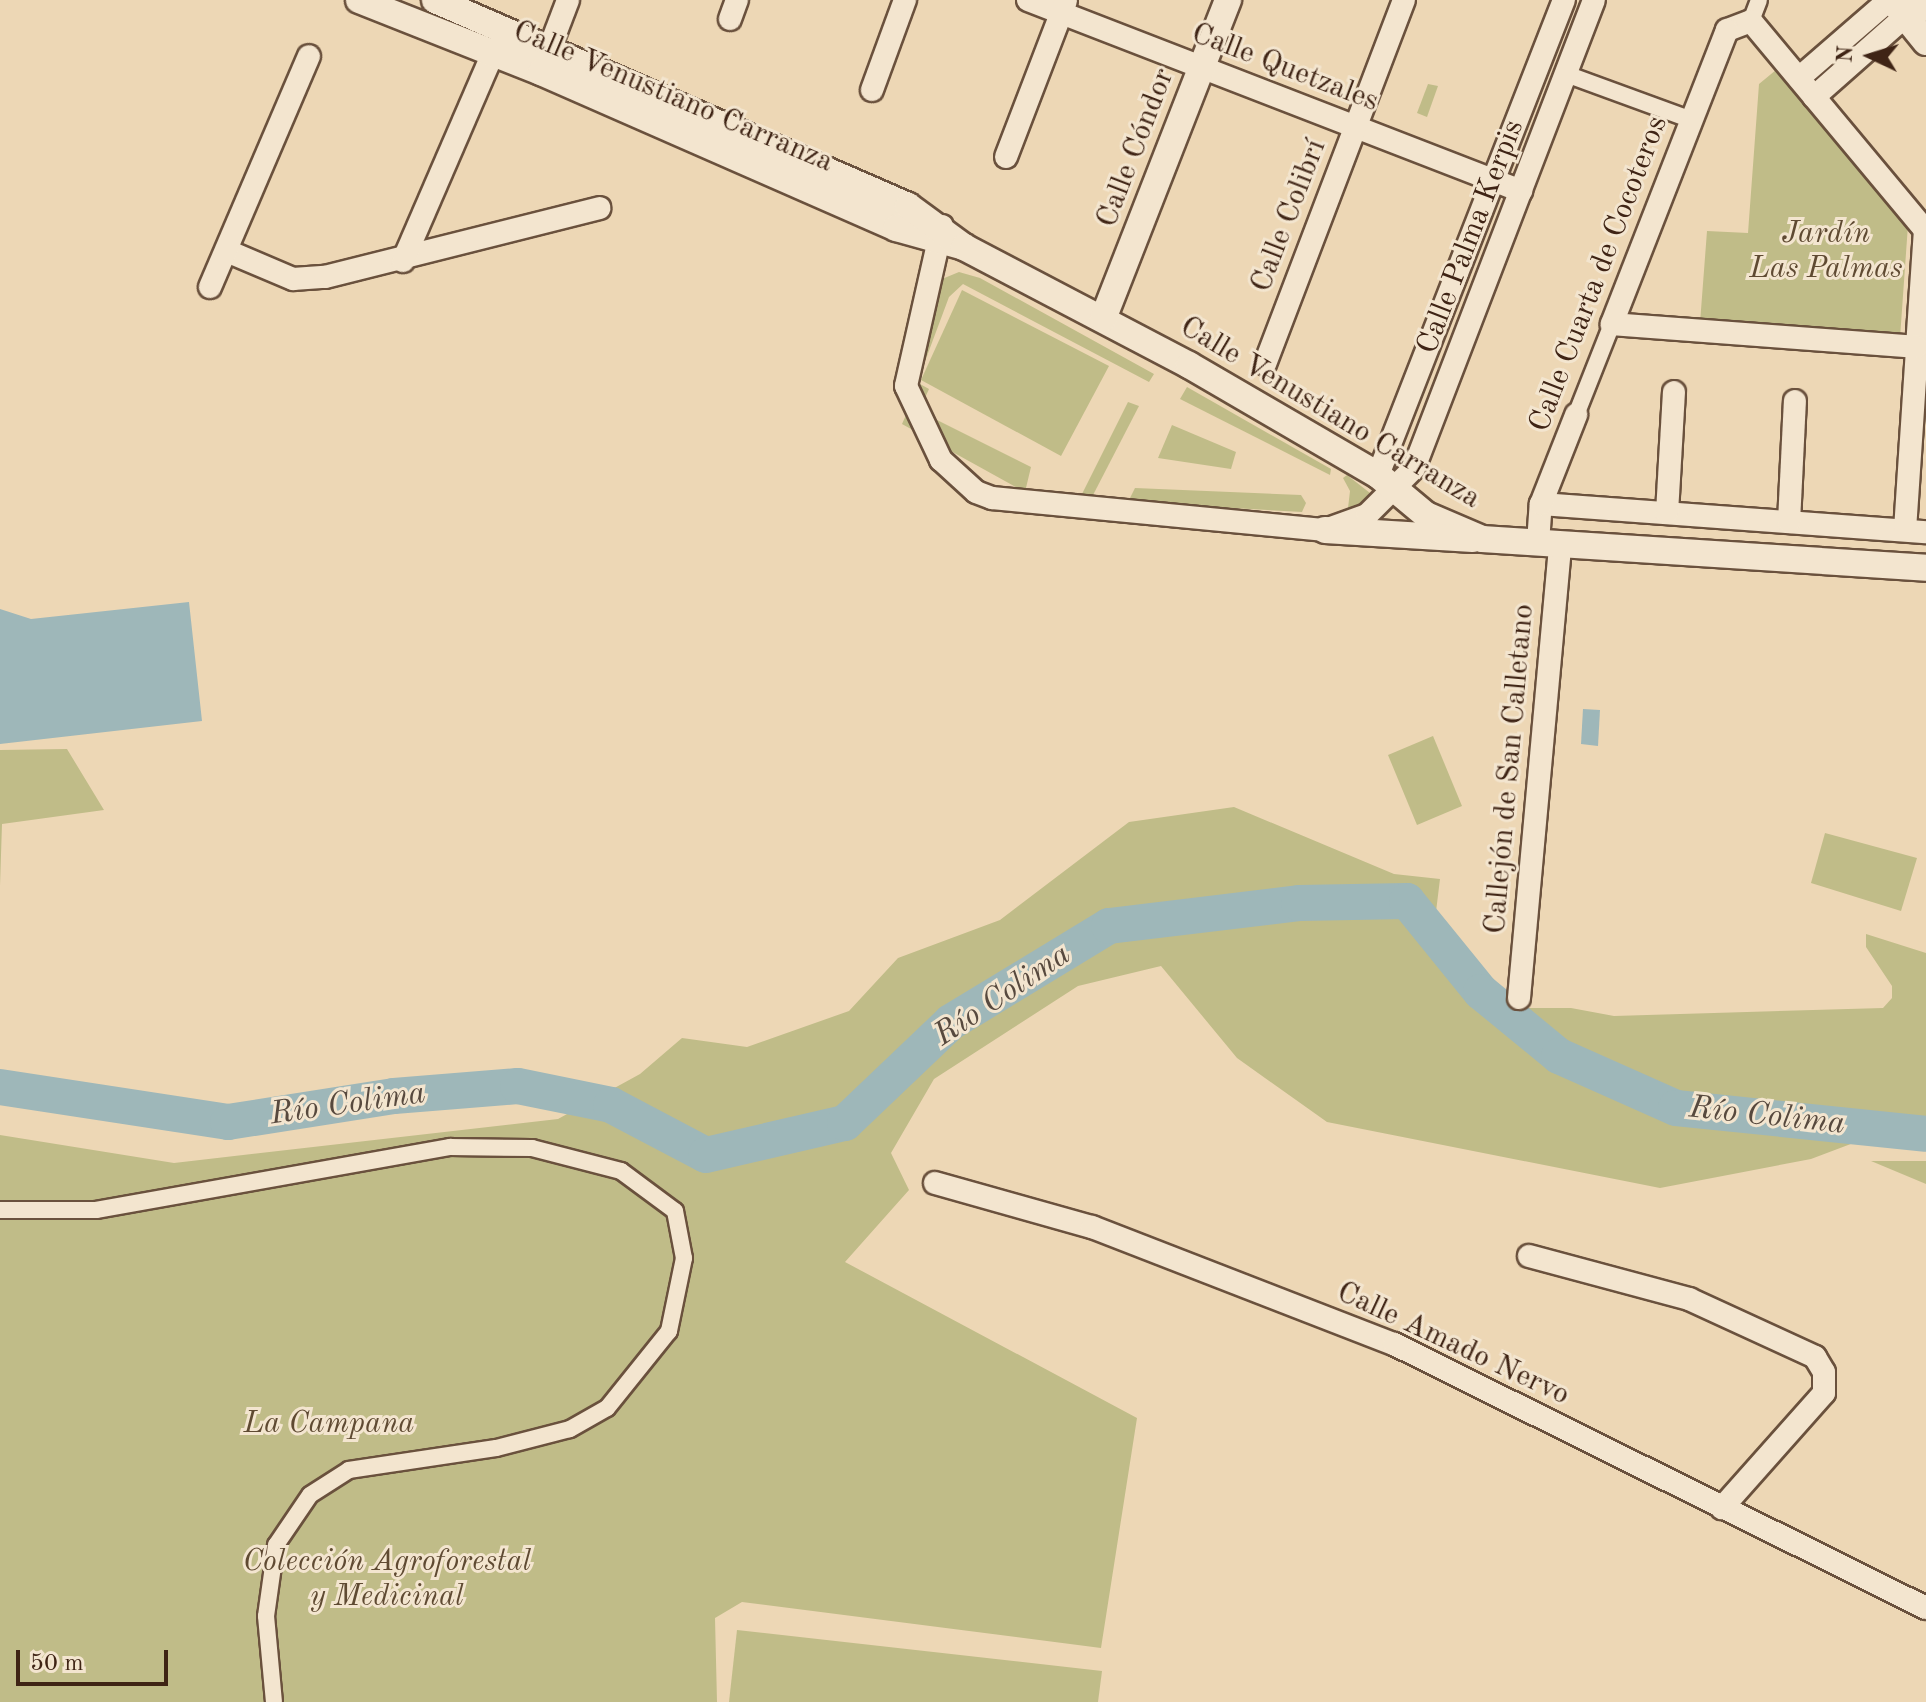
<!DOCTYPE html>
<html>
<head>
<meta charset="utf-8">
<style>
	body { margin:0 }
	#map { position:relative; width:1926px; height:1702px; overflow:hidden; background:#edd7b5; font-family:"Old Standard TT",serif }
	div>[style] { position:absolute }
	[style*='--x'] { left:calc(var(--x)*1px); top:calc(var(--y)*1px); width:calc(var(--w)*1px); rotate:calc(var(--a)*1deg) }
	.green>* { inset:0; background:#c0bc88 }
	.water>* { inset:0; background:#9eb7b9 }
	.river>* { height:36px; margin:-18px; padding:0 18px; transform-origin:18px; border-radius:18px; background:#9eb7b9 }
	.roads { filter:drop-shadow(2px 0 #6a513d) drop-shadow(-2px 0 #6a513d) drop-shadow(0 2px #6a513d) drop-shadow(0 -2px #6a513d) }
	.pedestrian>* { height:16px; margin:-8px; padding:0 8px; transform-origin:8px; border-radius:8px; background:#f3e5cf }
	.minor>* { height:22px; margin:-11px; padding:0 11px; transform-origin:11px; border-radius:11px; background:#f3e5cf }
	.tertiary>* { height:26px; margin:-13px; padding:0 13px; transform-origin:13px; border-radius:13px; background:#f3e5cf }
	span { translate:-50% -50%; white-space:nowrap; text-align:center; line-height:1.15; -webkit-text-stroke:6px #f3e5cf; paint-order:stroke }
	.street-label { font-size:30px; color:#3f2415 }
	.park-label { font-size:30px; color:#5f4a32; font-style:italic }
	.water-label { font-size:32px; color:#57493e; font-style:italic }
	.north { position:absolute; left:1830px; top:16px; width:80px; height:80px; -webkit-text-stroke:6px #f3e5cf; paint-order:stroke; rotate:274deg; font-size:22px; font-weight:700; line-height:32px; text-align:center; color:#3f2415 }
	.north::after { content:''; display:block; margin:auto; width:28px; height:36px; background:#3f2415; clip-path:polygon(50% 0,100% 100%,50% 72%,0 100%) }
	.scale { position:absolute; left:16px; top:1650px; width:152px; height:36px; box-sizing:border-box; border:4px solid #3f2415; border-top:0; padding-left:10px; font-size:24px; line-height:28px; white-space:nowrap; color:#3f2415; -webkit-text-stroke:6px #f3e5cf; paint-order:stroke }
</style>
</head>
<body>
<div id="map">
	<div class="green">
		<div style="clip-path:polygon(1776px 70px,1908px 225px,1900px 338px,1700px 323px,1707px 231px,1748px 233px,1759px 84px)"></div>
		<div style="clip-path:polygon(1428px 84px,1438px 86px,1427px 117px,1417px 113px)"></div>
		<div style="clip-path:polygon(959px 272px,980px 278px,1154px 374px,1149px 382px,963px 284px,949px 297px,905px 415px,935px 292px,942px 279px)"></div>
		<div style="clip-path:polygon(962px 290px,1109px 366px,1061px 456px,921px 380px)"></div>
		<div style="clip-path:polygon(920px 384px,929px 389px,919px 411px,1031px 467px,1025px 492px,902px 424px)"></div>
		<div style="clip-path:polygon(1187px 387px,1331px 469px,1330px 475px,1180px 399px)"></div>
		<div style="clip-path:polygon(1128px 402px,1139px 406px,1092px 497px,1081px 496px)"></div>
		<div style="clip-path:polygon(1172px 425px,1236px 452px,1231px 469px,1158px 458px)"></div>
		<div style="clip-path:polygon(1347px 475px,1370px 493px,1363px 507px,1348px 508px,1350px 491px,1343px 478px)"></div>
		<div style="clip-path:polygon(1135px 488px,1301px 495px,1306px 503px,1302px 512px,1128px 502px)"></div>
		<div style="clip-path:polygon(1433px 736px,1462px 806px,1417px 825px,1388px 755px)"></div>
		<div style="clip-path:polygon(67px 749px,104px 810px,2px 824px,0 886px,0 750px)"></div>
		<div style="clip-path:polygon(1234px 807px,1394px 874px,1440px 879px,1435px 920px,1507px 1008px,1571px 1008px,1614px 1016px,1883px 1008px,1892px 998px,1892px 986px,1866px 947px,1866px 934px,1926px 953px,1926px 1122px,1909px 1122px,1811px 1159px,1660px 1188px,1327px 1122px,1237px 1058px,1161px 966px,1078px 986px,934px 1079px,891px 1153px,909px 1190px,845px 1262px,1137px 1418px,1101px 1648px,742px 1602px,715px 1618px,717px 1702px,0 1702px,0 1135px,174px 1163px,558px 1119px,640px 1074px,682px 1038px,747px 1047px,849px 1011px,898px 958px,1000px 920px,1129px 822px)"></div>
		<div style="clip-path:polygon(1825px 833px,1917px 858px,1901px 911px,1811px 883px)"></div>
		<div style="clip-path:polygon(1871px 1161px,1926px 1161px,1926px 1184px)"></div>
		<div style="clip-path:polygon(737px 1630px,1102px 1671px,1098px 1702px,729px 1702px)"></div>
	</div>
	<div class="water">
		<div style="clip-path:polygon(189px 602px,202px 721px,0 744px,0 609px,31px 619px)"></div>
		<div style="clip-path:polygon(1583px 709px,1600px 710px,1598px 746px,1581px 744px)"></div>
	</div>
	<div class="river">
		<div style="--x:0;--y:1087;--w:231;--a:8.7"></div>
		<div style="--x:228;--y:1122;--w:168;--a:-8.9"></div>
		<div style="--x:394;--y:1096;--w:124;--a:-4.6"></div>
		<div style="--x:518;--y:1086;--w:95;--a:11.5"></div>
		<div style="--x:611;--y:1105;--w:107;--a:27.8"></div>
		<div style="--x:706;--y:1155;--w:143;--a:-13"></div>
		<div style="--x:845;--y:1123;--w:146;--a:-43.6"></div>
		<div style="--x:951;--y:1022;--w:185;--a:-31.3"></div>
		<div style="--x:1109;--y:926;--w:191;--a:-6.9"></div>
		<div style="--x:1299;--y:903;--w:108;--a:-1.1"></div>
		<div style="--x:1407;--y:901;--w:117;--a:50.9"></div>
		<div style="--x:1481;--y:992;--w:101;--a:39.4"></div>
		<div style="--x:1559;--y:1056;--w:128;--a:24"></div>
		<div style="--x:1676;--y:1108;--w:251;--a:5.9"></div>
	</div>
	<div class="roads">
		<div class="pedestrian">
			<div style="--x:1751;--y:21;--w:22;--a:-69"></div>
			<div style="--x:1566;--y:74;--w:134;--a:20.1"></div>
			<div style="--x:1576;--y:415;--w:98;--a:-68.4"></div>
			<div style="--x:0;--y:1210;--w:96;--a:0"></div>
			<div style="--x:96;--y:1210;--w:360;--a:-10.1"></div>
			<div style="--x:450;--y:1147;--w:82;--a:0.7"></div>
			<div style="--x:532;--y:1148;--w:92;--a:14.5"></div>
			<div style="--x:621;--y:1171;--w:67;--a:36.5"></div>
			<div style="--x:675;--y:1211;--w:48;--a:79.2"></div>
			<div style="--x:684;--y:1258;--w:75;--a:101.6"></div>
			<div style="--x:669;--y:1331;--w:99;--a:128.8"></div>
			<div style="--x:607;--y:1408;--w:43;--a:150.4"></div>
			<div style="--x:570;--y:1429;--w:76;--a:165.6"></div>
			<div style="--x:496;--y:1448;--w:149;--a:171.5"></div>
			<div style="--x:349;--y:1470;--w:46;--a:147.3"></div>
			<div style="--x:310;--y:1495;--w:60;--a:124.2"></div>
			<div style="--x:276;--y:1545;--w:72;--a:98"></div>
			<div style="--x:266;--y:1616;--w:86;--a:84.7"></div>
		</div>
		<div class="minor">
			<div style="--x:1028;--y:0;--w:529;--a:21.18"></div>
			<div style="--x:730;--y:19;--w:20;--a:-70"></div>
			<div style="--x:544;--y:63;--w:67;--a:-69.1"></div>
			<div style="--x:1799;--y:78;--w:119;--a:-40.9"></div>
			<div style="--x:872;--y:90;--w:96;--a:-69.9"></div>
			<div style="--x:1814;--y:97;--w:139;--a:-41.5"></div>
			<div style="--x:1006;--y:157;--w:167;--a:-69"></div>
			<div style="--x:942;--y:226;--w:164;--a:102.7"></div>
			<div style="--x:906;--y:386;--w:82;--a:64.7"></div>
			<div style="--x:941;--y:460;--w:47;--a:42.4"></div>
			<div style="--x:976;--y:492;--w:17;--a:21"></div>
			<div style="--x:992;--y:498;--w:335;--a:5.5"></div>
			<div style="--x:1325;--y:530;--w:45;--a:-19.7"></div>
			<div style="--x:1367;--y:515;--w:66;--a:-45"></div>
			<div style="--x:1414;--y:468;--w:501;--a:-68.96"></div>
			<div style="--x:227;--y:251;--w:72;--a:23"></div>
			<div style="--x:293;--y:279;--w:32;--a:-4"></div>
			<div style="--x:325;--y:277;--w:283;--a:-14.1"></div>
			<div style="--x:403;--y:261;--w:224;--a:-66.6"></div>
			<div style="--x:210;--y:287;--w:251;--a:-66.8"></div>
			<div style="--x:1265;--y:364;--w:390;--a:-69.1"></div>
			<div style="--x:1378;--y:475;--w:510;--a:-68.62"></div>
			<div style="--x:1541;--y:504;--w:386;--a:4.2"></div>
			<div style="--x:1667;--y:513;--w:121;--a:-86.7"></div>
			<div style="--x:1789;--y:522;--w:121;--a:-87.2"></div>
			<div style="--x:1905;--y:530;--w:183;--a:-86.2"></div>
			<div style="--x:1917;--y:347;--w:117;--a:-86.1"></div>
			<div style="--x:1925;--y:230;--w:272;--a:-129.8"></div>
			<div style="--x:1751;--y:21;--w:26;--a:159"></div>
			<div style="--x:1727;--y:30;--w:316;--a:111.4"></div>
			<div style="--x:1612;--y:324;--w:306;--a:4.3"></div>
			<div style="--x:1538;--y:543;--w:39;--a:-86"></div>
			<div style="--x:1541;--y:504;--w:96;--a:-68.5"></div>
			<div style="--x:1519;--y:998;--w:456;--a:-84.8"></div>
			<div style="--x:935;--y:1183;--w:163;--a:15.7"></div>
			<div style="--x:1092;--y:1227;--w:324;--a:21.2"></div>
			<div style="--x:1394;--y:1344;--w:594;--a:26.39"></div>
			<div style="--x:1529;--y:1256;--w:166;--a:15"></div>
			<div style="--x:1689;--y:1299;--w:139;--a:24.7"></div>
			<div style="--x:1815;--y:1357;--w:17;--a:59"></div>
			<div style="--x:1824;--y:1372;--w:21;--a:90"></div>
			<div style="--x:1824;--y:1393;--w:154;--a:131.6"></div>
		</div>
		<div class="tertiary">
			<div style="--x:359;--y:0;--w:196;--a:21.6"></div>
			<div style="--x:541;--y:72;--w:388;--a:23.7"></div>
			<div style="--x:896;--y:228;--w:71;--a:15.6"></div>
			<div style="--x:435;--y:0;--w:516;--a:23.53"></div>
			<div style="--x:908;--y:206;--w:69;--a:36.2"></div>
			<div style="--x:964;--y:247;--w:254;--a:27.7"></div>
			<div style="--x:1189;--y:365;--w:219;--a:30.2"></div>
			<div style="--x:1378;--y:475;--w:62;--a:39.8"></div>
			<div style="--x:1426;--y:515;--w:61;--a:23.2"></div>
			<div style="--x:1482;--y:539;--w:445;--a:3.7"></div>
			<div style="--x:1892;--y:0;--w:54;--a:51"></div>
			<div style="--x:1920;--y:0;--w:10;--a:53"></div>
			<div style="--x:1103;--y:319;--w:343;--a:-68.6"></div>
			<div style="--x:1325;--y:530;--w:148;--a:3.5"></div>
		</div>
	</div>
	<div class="street-label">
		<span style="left:1285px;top:68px;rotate:21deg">Calle Quetzales</span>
		<span style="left:673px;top:97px;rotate:23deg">Calle Venustiano Carranza</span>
		<span style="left:1136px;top:148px;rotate:-69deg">Calle Cóndor</span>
		<span style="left:1289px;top:216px;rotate:-69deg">Calle Colibrí</span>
		<span style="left:1471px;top:237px;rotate:-69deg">Calle Palma Kerpis</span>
		<span style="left:1599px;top:274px;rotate:-69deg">Calle Cuarta de Cocoteros</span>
		<span style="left:1330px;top:413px;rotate:31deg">Calle Venustiano Carranza</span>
		<span style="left:1510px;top:769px;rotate:-85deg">Callejón de San Calletano</span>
		<span style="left:1453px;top:1344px;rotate:25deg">Calle Amado Nervo</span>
	</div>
	<div class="park-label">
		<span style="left:1826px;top:251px">Jardín<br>Las Palmas</span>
		<span style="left:329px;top:1424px">La Campana</span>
		<span style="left:387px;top:1579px">Colección Agroforestal<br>y Medicinal</span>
	</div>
	<div class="water-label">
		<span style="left:1003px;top:996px;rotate:-34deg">Río Colima</span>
		<span style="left:348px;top:1105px;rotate:-8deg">Río Colima</span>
		<span style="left:1767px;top:1117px;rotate:6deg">Río Colima</span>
	</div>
	<div class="north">N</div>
	<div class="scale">50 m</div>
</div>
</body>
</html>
